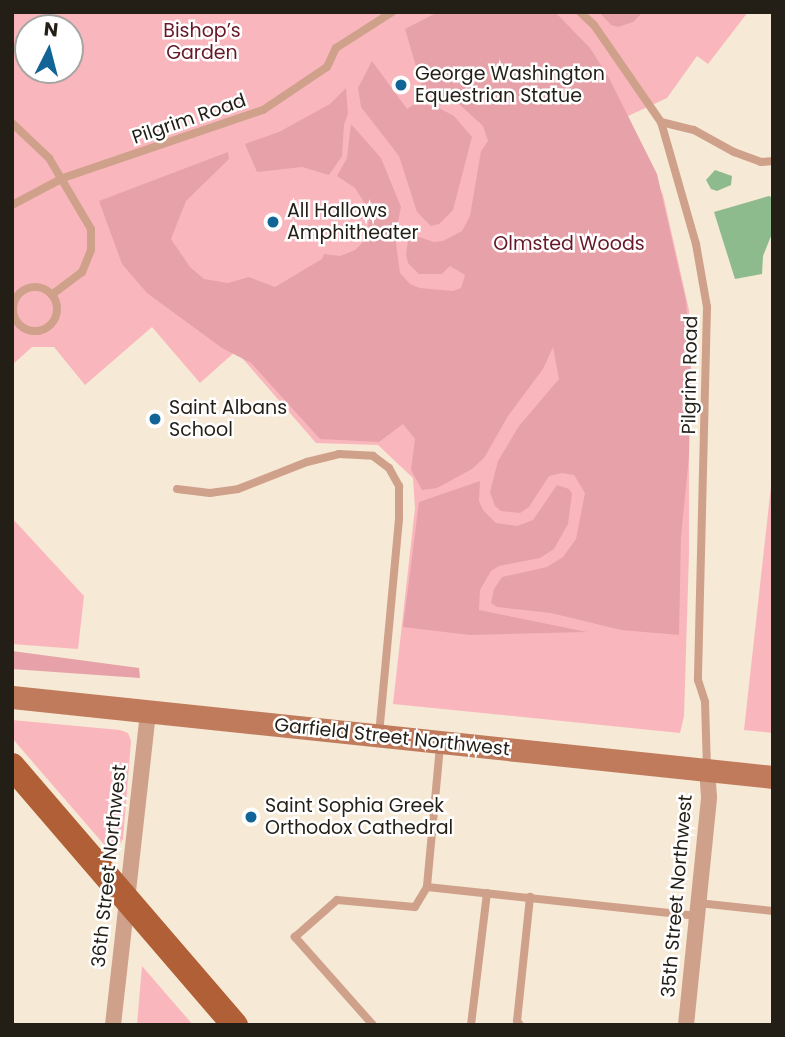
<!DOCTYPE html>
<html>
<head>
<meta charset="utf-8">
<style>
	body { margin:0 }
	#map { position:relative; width:785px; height:1037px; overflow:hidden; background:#f6e9d5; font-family:Poppins,sans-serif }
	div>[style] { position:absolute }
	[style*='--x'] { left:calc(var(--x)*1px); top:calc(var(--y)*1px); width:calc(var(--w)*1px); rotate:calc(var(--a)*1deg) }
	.green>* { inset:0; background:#f9b7bd }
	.forest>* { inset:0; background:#e6a2a8 }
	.water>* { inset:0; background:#8ebb8d }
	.lane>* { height:8px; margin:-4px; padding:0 4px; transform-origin:4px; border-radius:4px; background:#cfa18b }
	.lane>.ring { margin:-4px; padding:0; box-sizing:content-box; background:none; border:8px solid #cfa18b; border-radius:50% }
	.street>* { height:16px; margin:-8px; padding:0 8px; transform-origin:8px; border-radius:8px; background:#cfa18b }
	.secondary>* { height:23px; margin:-11.5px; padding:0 11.5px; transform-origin:11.5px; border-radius:11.5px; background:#bf7b5b }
	.primary>* { height:26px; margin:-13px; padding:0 13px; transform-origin:13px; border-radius:13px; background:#b15f36 }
	.dots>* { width:19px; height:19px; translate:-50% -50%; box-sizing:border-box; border:4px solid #fff; border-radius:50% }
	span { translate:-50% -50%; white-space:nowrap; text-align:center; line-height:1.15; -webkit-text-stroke:5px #fff; paint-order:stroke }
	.park-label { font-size:19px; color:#661728 }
	.poi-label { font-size:19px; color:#231f17 }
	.left { translate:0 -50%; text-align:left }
	.street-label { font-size:19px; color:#231f17 }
	.frame { position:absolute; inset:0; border:14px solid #231f17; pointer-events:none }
	.north { position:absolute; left:14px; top:14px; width:70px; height:70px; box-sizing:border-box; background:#fff; border:2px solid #a7a5a2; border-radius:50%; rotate:6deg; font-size:19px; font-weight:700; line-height:28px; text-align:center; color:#231f17 }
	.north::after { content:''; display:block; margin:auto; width:24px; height:32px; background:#126496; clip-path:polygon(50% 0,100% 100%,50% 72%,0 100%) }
</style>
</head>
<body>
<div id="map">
	<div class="green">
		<div style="clip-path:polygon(evenodd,12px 12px,748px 12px,708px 64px,697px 56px,667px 98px,628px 116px,663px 195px,689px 310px,689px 553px,684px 716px,680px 733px,393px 704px,415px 508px,413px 478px,378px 445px,316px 443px,236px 351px,200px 383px,152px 327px,85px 385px,54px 347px,32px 347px,12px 365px,12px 12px,28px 28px,70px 28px,70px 70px,28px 70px,28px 28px)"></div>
		<div style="clip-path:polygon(773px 468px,773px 733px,744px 730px)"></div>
		<div style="clip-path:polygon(12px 518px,84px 596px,78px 649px,12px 644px)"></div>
		<div style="clip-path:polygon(12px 720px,120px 730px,128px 733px,131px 741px,123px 839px,117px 848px,107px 848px,12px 738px)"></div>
		<div style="clip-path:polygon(142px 966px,193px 1025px,137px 1025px)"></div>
	</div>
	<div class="forest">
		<div style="clip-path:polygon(438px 12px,556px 13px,590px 48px,609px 78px,657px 174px,686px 301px,691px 357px,689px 456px,681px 537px,679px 635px,621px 630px,551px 613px,497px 607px,491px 603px,494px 589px,502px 577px,547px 567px,563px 557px,576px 539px,585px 493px,574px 475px,562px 473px,549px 476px,529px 507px,520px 513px,501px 511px,495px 506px,490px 492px,498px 461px,519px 426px,559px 379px,553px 347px,543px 369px,508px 416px,484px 458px,472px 469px,437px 488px,422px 490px,411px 470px,415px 439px,403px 424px,379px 442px,320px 439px,251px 363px,222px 348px,147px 293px,122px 264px,99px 201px,228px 152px,229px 159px,186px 201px,171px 239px,190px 267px,204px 279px,228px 283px,249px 277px,275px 287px,322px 259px,324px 254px,340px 256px,355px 250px,368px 237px,369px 210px,355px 188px,337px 176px,347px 158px,351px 124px,381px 158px,401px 207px,395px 236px,400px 273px,410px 284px,420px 288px,453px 291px,461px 288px,465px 275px,450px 266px,442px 274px,419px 274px,408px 263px,406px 254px,410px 226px,416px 236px,434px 242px,443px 241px,462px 231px,470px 216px,481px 151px,488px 141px,483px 126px,459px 104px,422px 87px,405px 29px)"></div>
		<div style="clip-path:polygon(599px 12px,643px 12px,633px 22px,618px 27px,611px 25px)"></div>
		<div style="clip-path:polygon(372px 61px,407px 109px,416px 103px,437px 107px,454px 116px,472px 137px,453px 210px,439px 224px,431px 226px,417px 212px,399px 156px,361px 107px,358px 88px)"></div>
		<div style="clip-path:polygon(346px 88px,348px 114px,344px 125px,342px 156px,329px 175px,302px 167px,257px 172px,245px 144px,279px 132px,330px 104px)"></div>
		<div style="clip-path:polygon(480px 481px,479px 501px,483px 510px,496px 523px,517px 526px,533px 520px,557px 485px,569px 489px,572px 494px,568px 524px,554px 549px,540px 558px,499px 566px,491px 571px,480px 590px,479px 610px,587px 632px,470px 635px,403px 627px,419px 502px)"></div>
		<div style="clip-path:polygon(12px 651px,139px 668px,140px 678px,12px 669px)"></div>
	</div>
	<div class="water">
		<div style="clip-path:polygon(715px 170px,732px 176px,731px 185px,717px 191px,711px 189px,706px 180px)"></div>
		<div style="clip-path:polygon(769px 196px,773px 198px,773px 231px,763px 256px,762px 274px,735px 279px,714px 212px)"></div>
	</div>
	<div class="lane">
		<div style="--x:580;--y:12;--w:19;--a:43"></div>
		<div style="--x:594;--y:25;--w:118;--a:55.4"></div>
		<div style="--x:661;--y:122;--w:127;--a:74"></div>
		<div style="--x:696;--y:244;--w:64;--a:80.1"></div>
		<div style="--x:707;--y:307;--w:373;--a:91.4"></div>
		<div style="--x:698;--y:680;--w:23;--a:72"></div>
		<div style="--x:705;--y:702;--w:67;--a:88.3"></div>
		<div style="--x:661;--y:122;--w:34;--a:14"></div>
		<div style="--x:694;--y:130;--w:46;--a:28.8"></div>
		<div style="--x:734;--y:152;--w:29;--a:20"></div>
		<div style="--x:761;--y:162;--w:12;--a:-5"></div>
		<div style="--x:12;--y:123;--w:51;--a:43.4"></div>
		<div style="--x:49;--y:158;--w:82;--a:59.4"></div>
		<div style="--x:91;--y:229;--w:21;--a:90"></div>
		<div style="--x:91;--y:250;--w:24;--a:112"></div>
		<div style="--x:82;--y:272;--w:38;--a:143"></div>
		<div style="--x:12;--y:205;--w:58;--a:-27.9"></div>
		<div style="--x:63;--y:178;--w:211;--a:-18.8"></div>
		<div style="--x:263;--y:110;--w:77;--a:-33.9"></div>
		<div style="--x:327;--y:67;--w:21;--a:-65"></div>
		<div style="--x:336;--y:48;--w:67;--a:-32.7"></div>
		<div class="ring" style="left:13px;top:287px;width:36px;height:36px"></div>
		<div style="--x:177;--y:489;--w:33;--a:7"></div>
		<div style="--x:210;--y:493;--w:28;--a:-8"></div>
		<div style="--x:238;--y:489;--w:74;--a:-21.4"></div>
		<div style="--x:307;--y:462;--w:33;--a:-14"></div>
		<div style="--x:339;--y:454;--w:34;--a:3"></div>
		<div style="--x:373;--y:456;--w:20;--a:37"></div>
		<div style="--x:389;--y:468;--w:21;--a:61"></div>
		<div style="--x:399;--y:486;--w:33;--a:90"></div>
		<div style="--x:399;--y:519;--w:215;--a:95.3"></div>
		<div style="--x:440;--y:746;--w:142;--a:95.3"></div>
		<div style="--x:427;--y:887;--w:272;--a:6.1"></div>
		<div style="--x:698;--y:903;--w:75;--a:6.1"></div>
		<div style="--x:373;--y:1025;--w:118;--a:-131.6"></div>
		<div style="--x:295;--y:937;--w:56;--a:-41.4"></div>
		<div style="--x:337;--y:900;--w:78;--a:5.1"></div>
		<div style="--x:415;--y:907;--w:23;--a:-59"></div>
		<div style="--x:471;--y:1025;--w:133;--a:-83.1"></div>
		<div style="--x:520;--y:1025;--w:5;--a:-127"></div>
		<div style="--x:517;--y:1021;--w:125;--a:-84"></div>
	</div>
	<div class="street">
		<div style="--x:113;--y:1025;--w:316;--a:-83.6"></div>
		<div style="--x:686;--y:1025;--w:229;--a:-84.2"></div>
		<div style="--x:709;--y:797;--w:27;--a:-94"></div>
	</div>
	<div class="secondary">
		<div style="--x:12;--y:697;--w:765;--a:6"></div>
	</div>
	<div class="primary">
		<div style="--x:12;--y:766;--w:342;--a:49.3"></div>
	</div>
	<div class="dots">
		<div style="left:401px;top:85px;background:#126496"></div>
		<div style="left:273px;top:222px;background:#126496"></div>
		<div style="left:155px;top:419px;background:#126496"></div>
		<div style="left:251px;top:817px;background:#126496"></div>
	</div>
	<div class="park-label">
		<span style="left:202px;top:42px">Bishop’s<br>Garden</span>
		<span style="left:569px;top:244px">Olmsted Woods</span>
	</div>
	<div class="poi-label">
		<span class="left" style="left:415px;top:85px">George Washington<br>Equestrian Statue</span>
		<span class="left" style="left:287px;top:222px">All Hallows<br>Amphitheater</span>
		<span class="left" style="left:169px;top:419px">Saint Albans<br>School</span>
		<span class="left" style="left:265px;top:817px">Saint Sophia Greek<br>Orthodox Cathedral</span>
	</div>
	<div class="street-label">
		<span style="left:189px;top:119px;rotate:-19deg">Pilgrim Road</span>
		<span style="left:690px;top:375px;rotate:-89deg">Pilgrim Road</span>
		<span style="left:392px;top:737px;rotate:6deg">Garfield Street Northwest</span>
		<span style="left:109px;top:866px;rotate:-84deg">36th Street Northwest</span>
		<span style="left:677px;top:896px;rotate:-85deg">35th Street Northwest</span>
	</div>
	<div class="frame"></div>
	<div class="north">N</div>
</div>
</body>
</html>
